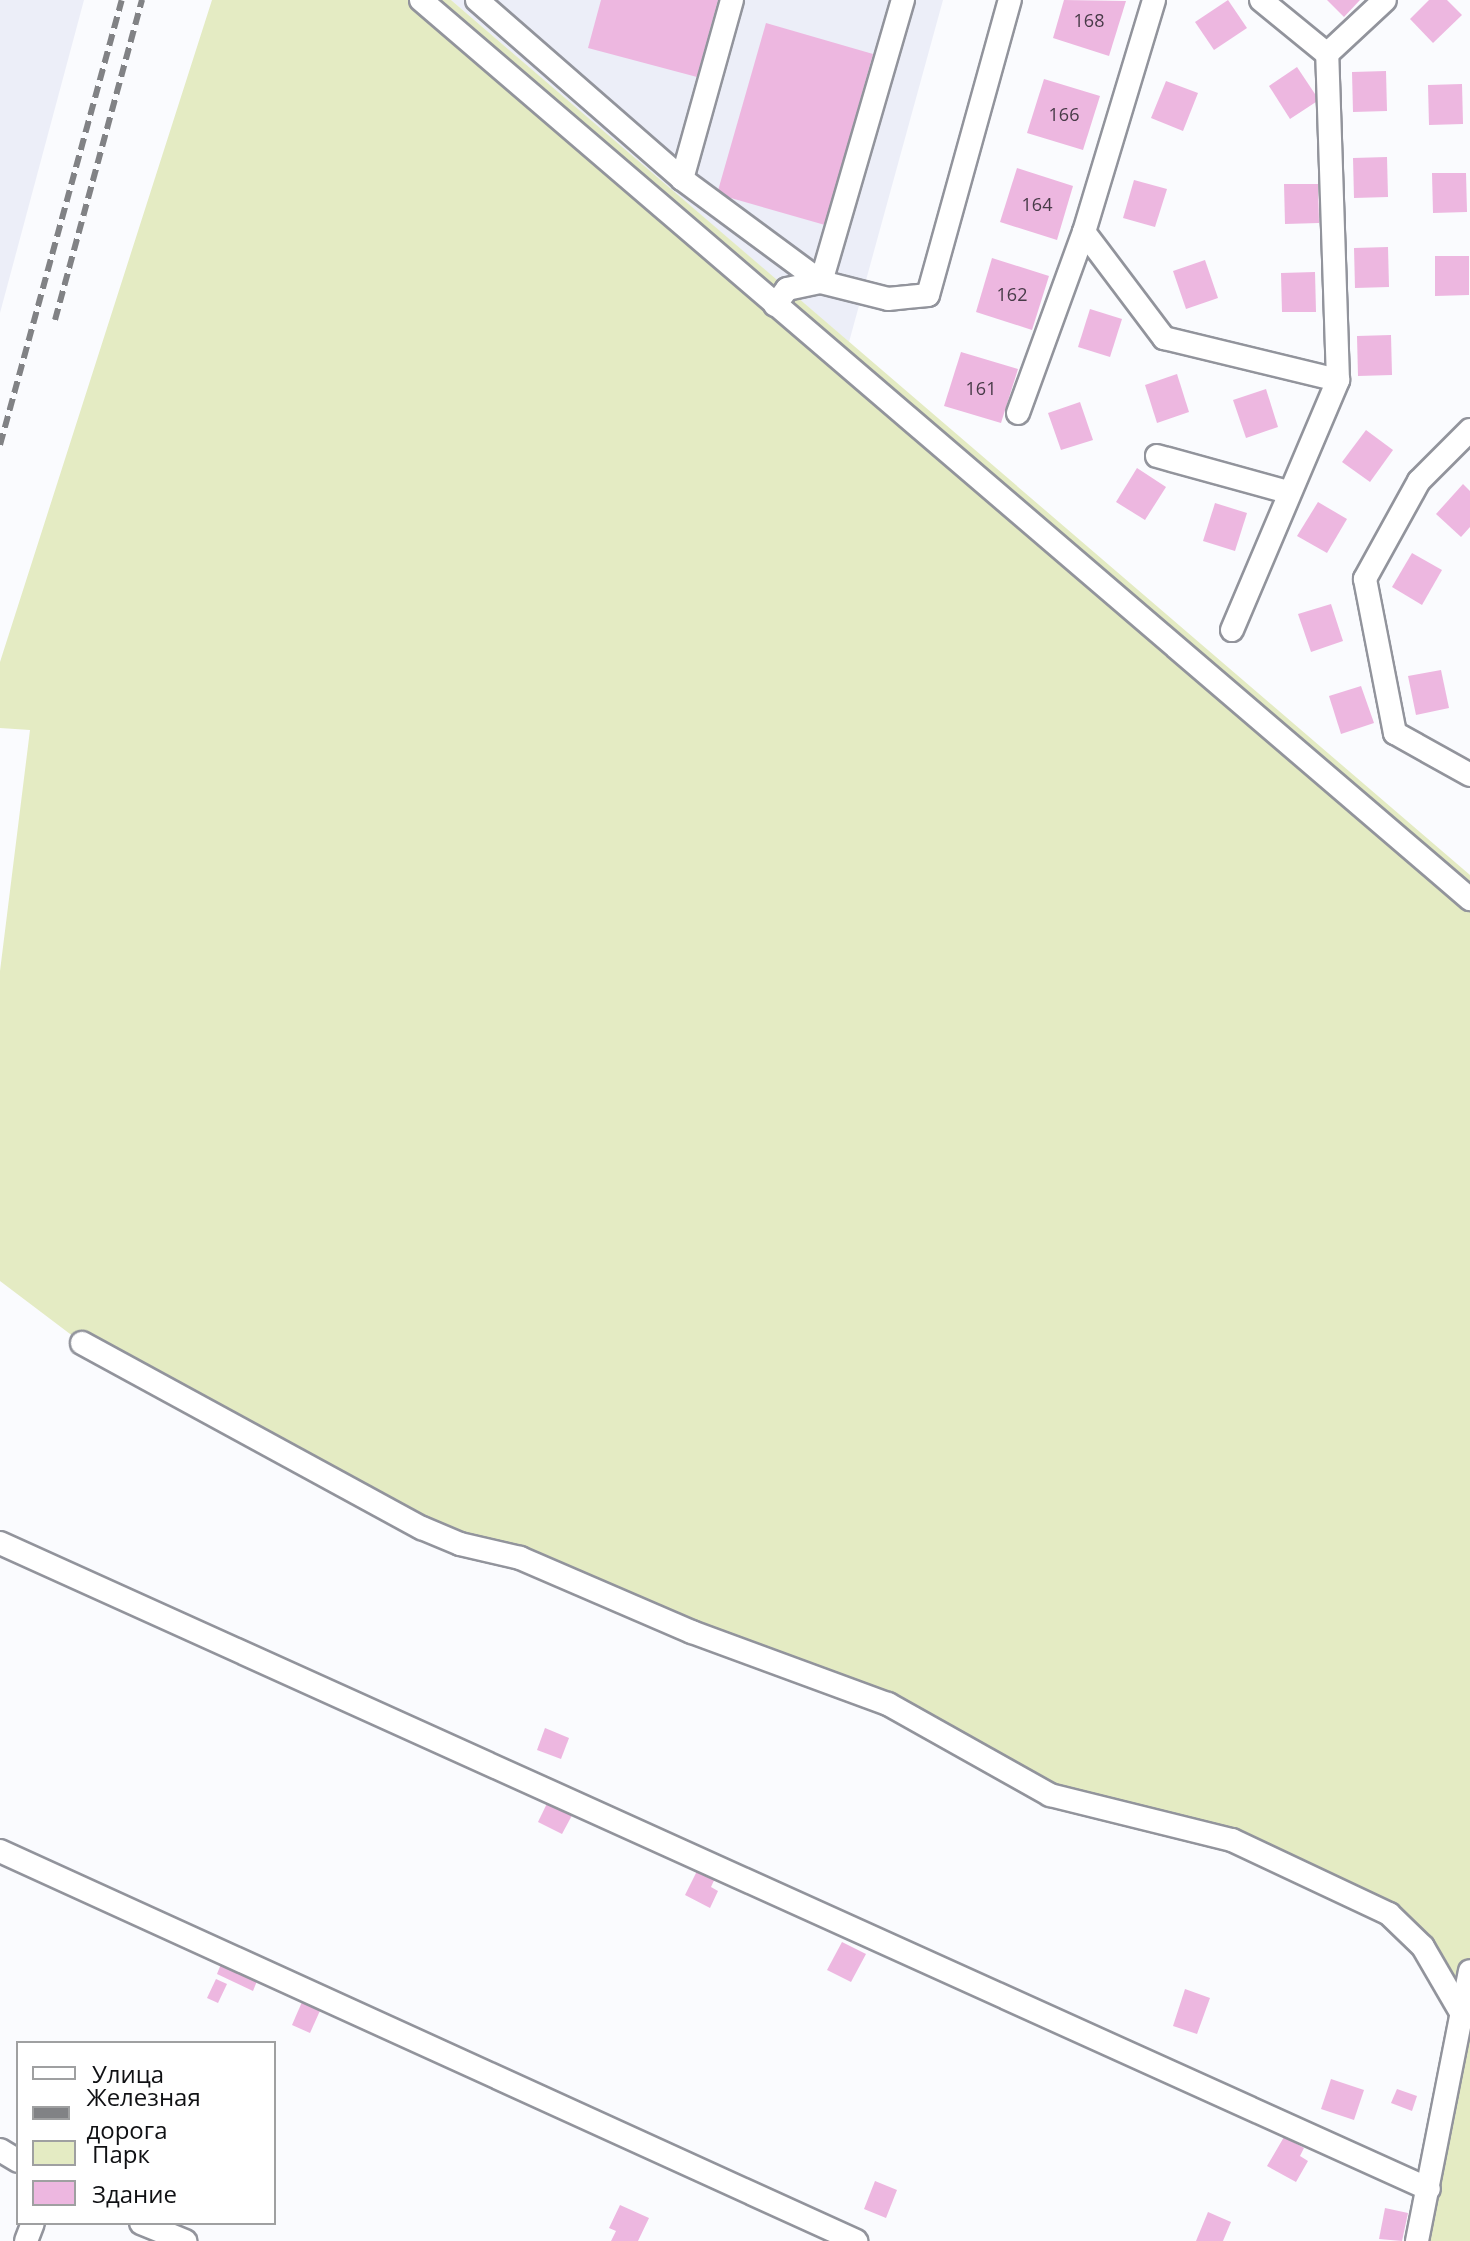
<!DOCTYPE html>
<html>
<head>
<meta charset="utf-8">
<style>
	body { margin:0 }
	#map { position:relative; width:1470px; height:2241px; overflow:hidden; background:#fafbfe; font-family:"Open Sans",sans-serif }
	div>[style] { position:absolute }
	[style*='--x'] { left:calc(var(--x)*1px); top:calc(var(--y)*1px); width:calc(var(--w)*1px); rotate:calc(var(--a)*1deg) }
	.built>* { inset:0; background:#eceef8 }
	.green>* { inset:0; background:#e4ebc3 }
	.building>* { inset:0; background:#edb7e0 }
	.roads { filter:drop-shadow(2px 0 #92949c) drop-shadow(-2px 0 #92949c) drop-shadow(0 2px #92949c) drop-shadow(0 -2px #92949c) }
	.minor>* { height:22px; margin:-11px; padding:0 11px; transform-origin:11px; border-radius:11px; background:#fff }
	.rail>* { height:6px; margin-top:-3px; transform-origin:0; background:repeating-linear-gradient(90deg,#818285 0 12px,transparent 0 18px) }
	span { translate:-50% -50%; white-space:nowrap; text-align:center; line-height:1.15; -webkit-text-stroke:6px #fff; paint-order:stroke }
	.number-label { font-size:18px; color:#473a47 }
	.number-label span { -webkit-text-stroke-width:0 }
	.legend { position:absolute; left:16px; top:2041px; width:260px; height:184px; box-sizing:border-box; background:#fff; border:2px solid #9fa0a1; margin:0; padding:10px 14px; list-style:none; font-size:24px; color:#101114 }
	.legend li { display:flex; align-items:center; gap:16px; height:40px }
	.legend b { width:40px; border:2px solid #9fa0a1 }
</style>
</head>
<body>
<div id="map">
	<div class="built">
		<div style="clip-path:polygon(0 0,84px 0,0 313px)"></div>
		<div style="clip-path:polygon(451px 0,943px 0,849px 342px,787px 289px)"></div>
	</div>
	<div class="green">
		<div style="clip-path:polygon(212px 0,451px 0,1470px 875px,1470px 2241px,1418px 2241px,1462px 2015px,1389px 1914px,1232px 1840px,1079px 1806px,888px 1704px,460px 1544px,82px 1343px,0 1281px,0 971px,30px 730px,0 728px,0 662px)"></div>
	</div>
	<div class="building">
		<div style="clip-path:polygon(601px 0,718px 0,697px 77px,588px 48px)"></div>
		<div style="clip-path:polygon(1064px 0,1126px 1px,1109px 56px,1053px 38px)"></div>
		<div style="clip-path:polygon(1228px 0,1247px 28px,1214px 50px,1195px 22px)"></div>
		<div style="clip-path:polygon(1327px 0,1360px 0,1344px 17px)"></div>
		<div style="clip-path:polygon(1429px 0,1447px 0,1462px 15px,1433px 43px,1410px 19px)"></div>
		<div style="clip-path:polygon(766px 23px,873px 54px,825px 225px,717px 194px)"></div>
		<div style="clip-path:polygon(1297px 67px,1319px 100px,1290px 119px,1269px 86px)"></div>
		<div style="clip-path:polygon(1386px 71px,1387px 111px,1353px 112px,1352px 72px)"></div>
		<div style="clip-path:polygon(1044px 79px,1100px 96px,1083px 150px,1027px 133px)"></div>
		<div style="clip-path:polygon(1166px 81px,1198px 93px,1183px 131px,1151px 118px)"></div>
		<div style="clip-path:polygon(1462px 84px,1463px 124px,1429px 125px,1428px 85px)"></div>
		<div style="clip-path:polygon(1387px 157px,1388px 197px,1354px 198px,1353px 158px)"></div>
		<div style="clip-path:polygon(1017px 168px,1073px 186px,1057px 240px,1000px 222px)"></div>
		<div style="clip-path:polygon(1432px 173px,1466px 173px,1467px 212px,1433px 213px)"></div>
		<div style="clip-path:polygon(1134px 180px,1167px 189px,1155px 227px,1123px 218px)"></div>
		<div style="clip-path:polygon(1284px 184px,1318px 184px,1319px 223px,1285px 224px)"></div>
		<div style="clip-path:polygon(1388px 247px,1389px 287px,1355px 288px,1354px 248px)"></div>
		<div style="clip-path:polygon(1435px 256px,1469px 256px,1469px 295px,1435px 296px)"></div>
		<div style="clip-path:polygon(992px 258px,1049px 276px,1032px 330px,976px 312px)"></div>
		<div style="clip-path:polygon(1205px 260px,1218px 298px,1186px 309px,1173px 271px)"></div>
		<div style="clip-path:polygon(1315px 272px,1316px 312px,1282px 312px,1281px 273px)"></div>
		<div style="clip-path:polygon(1090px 309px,1122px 319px,1110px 357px,1078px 347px)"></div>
		<div style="clip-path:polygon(1391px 335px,1392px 375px,1358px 376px,1357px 336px)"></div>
		<div style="clip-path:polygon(961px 352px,1018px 369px,1001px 423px,944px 406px)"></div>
		<div style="clip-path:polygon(1177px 374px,1189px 412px,1157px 423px,1145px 385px)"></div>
		<div style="clip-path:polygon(1266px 389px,1278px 427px,1246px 438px,1233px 400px)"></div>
		<div style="clip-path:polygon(1080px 402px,1093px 440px,1061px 450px,1048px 413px)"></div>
		<div style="clip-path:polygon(1366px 430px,1393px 450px,1370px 482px,1342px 462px)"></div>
		<div style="clip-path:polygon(1137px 468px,1166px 487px,1145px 520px,1116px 502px)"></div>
		<div style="clip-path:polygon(1463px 484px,1470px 491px,1470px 527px,1461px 537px,1436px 514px)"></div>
		<div style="clip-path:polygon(1318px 502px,1347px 519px,1327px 553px,1297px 536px)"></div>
		<div style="clip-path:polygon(1215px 503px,1247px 513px,1235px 551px,1203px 541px)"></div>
		<div style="clip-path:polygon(1412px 553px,1442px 570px,1422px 605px,1392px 587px)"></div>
		<div style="clip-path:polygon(1331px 604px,1343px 641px,1311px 652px,1298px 614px)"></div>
		<div style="clip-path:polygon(1441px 670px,1449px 708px,1416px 715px,1408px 676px)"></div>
		<div style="clip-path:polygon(1361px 686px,1374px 723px,1341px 734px,1329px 696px)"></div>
		<div style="clip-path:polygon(545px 1728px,569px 1738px,561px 1759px,537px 1750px)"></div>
		<div style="clip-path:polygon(552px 1793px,577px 1806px,562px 1834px,538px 1822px)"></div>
		<div style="clip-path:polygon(700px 1865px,717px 1874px,711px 1887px,718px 1891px,710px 1908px,685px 1895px)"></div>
		<div style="clip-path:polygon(842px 1942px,866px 1954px,851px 1982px,827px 1970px)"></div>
		<div style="clip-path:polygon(223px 1959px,259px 1976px,253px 1991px,217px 1974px)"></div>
		<div style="clip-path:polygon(216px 1979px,227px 1984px,218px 2003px,207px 1998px)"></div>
		<div style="clip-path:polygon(1185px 1989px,1210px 1998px,1197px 2034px,1173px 2026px)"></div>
		<div style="clip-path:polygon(305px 1995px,323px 2004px,310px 2033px,292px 2025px)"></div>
		<div style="clip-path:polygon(1331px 2079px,1364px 2090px,1354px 2120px,1321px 2109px)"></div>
		<div style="clip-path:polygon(1397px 2089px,1417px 2096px,1412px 2111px,1391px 2103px)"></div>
		<div style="clip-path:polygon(1284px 2137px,1304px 2148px,1300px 2156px,1308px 2161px,1296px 2182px,1267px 2166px)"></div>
		<div style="clip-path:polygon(875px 2181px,897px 2190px,886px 2218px,864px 2209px)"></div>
		<div style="clip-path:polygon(620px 2205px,649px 2218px,638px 2241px,611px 2241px,616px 2231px,609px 2228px)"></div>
		<div style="clip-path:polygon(1385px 2208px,1408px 2213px,1402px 2241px,1379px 2239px)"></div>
		<div style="clip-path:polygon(1208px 2212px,1231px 2222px,1223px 2241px,1196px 2241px)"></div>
	</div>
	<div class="roads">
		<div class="minor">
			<div style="--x:421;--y:0;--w:1382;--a:40.6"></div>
			<div style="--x:477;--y:0;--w:272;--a:41.1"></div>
			<div style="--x:682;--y:179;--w:173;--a:36.5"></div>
			<div style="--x:821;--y:282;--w:294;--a:-73.8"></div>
			<div style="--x:1261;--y:0;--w:85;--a:39.3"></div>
			<div style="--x:682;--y:179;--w:186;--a:-74.4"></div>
			<div style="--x:1084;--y:232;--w:133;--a:53"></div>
			<div style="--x:1164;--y:338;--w:179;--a:13.6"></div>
			<div style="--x:775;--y:305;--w:20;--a:-53"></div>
			<div style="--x:787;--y:289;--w:35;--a:-12"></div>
			<div style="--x:821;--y:282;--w:69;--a:14.2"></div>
			<div style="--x:888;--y:299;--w:40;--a:-5.7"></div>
			<div style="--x:928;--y:295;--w:306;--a:-74.5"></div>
			<div style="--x:1018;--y:413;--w:193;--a:-70"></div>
			<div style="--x:1084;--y:232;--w:242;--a:-73.2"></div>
			<div style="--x:1470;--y:430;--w:72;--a:135"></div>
			<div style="--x:1419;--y:481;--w:112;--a:118.9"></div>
			<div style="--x:1365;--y:579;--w:157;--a:79"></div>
			<div style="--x:1395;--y:733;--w:86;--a:29.2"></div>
			<div style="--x:1157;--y:456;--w:136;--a:15.4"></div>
			<div style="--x:1232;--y:630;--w:272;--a:-67"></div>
			<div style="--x:1338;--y:380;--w:326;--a:-91.9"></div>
			<div style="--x:1327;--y:54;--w:79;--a:-43"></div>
			<div style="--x:82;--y:1343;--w:387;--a:28.6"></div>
			<div style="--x:422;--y:1528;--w:41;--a:22.8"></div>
			<div style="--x:460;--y:1544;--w:62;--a:13.1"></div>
			<div style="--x:520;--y:1558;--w:187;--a:23.3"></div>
			<div style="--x:692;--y:1632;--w:209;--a:20.2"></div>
			<div style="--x:888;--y:1704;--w:186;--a:29.3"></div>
			<div style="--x:1050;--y:1795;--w:187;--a:13.9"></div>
			<div style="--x:1232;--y:1840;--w:174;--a:25.2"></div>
			<div style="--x:1389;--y:1914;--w:47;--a:44.1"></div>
			<div style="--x:1423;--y:1947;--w:78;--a:59.8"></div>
			<div style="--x:0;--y:1543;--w:1568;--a:24.33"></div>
			<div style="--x:0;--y:1851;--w:941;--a:24.49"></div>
			<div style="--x:0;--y:2150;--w:21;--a:31"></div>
			<div style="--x:141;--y:2223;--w:48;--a:22.2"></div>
			<div style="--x:26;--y:2241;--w:19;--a:-69"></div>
			<div style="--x:1417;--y:2241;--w:275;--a:-78.9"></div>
		</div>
	</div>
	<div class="rail">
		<div style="--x:55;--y:320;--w:332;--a:-74.8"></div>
		<div style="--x:0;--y:445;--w:461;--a:-74.7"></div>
	</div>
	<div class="number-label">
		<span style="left:1089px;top:20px">168</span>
		<span style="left:1064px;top:114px">166</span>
		<span style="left:1037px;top:204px">164</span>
		<span style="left:1012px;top:294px">162</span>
		<span style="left:981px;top:388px">161</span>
	</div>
	<ul class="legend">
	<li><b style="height:10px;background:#fff"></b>Улица</li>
	<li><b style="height:10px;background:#818285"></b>Железная дорога</li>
	<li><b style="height:22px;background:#e4ebc3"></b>Парк</li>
	<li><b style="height:22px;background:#edb7e0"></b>Здание</li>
	</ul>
</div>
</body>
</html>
